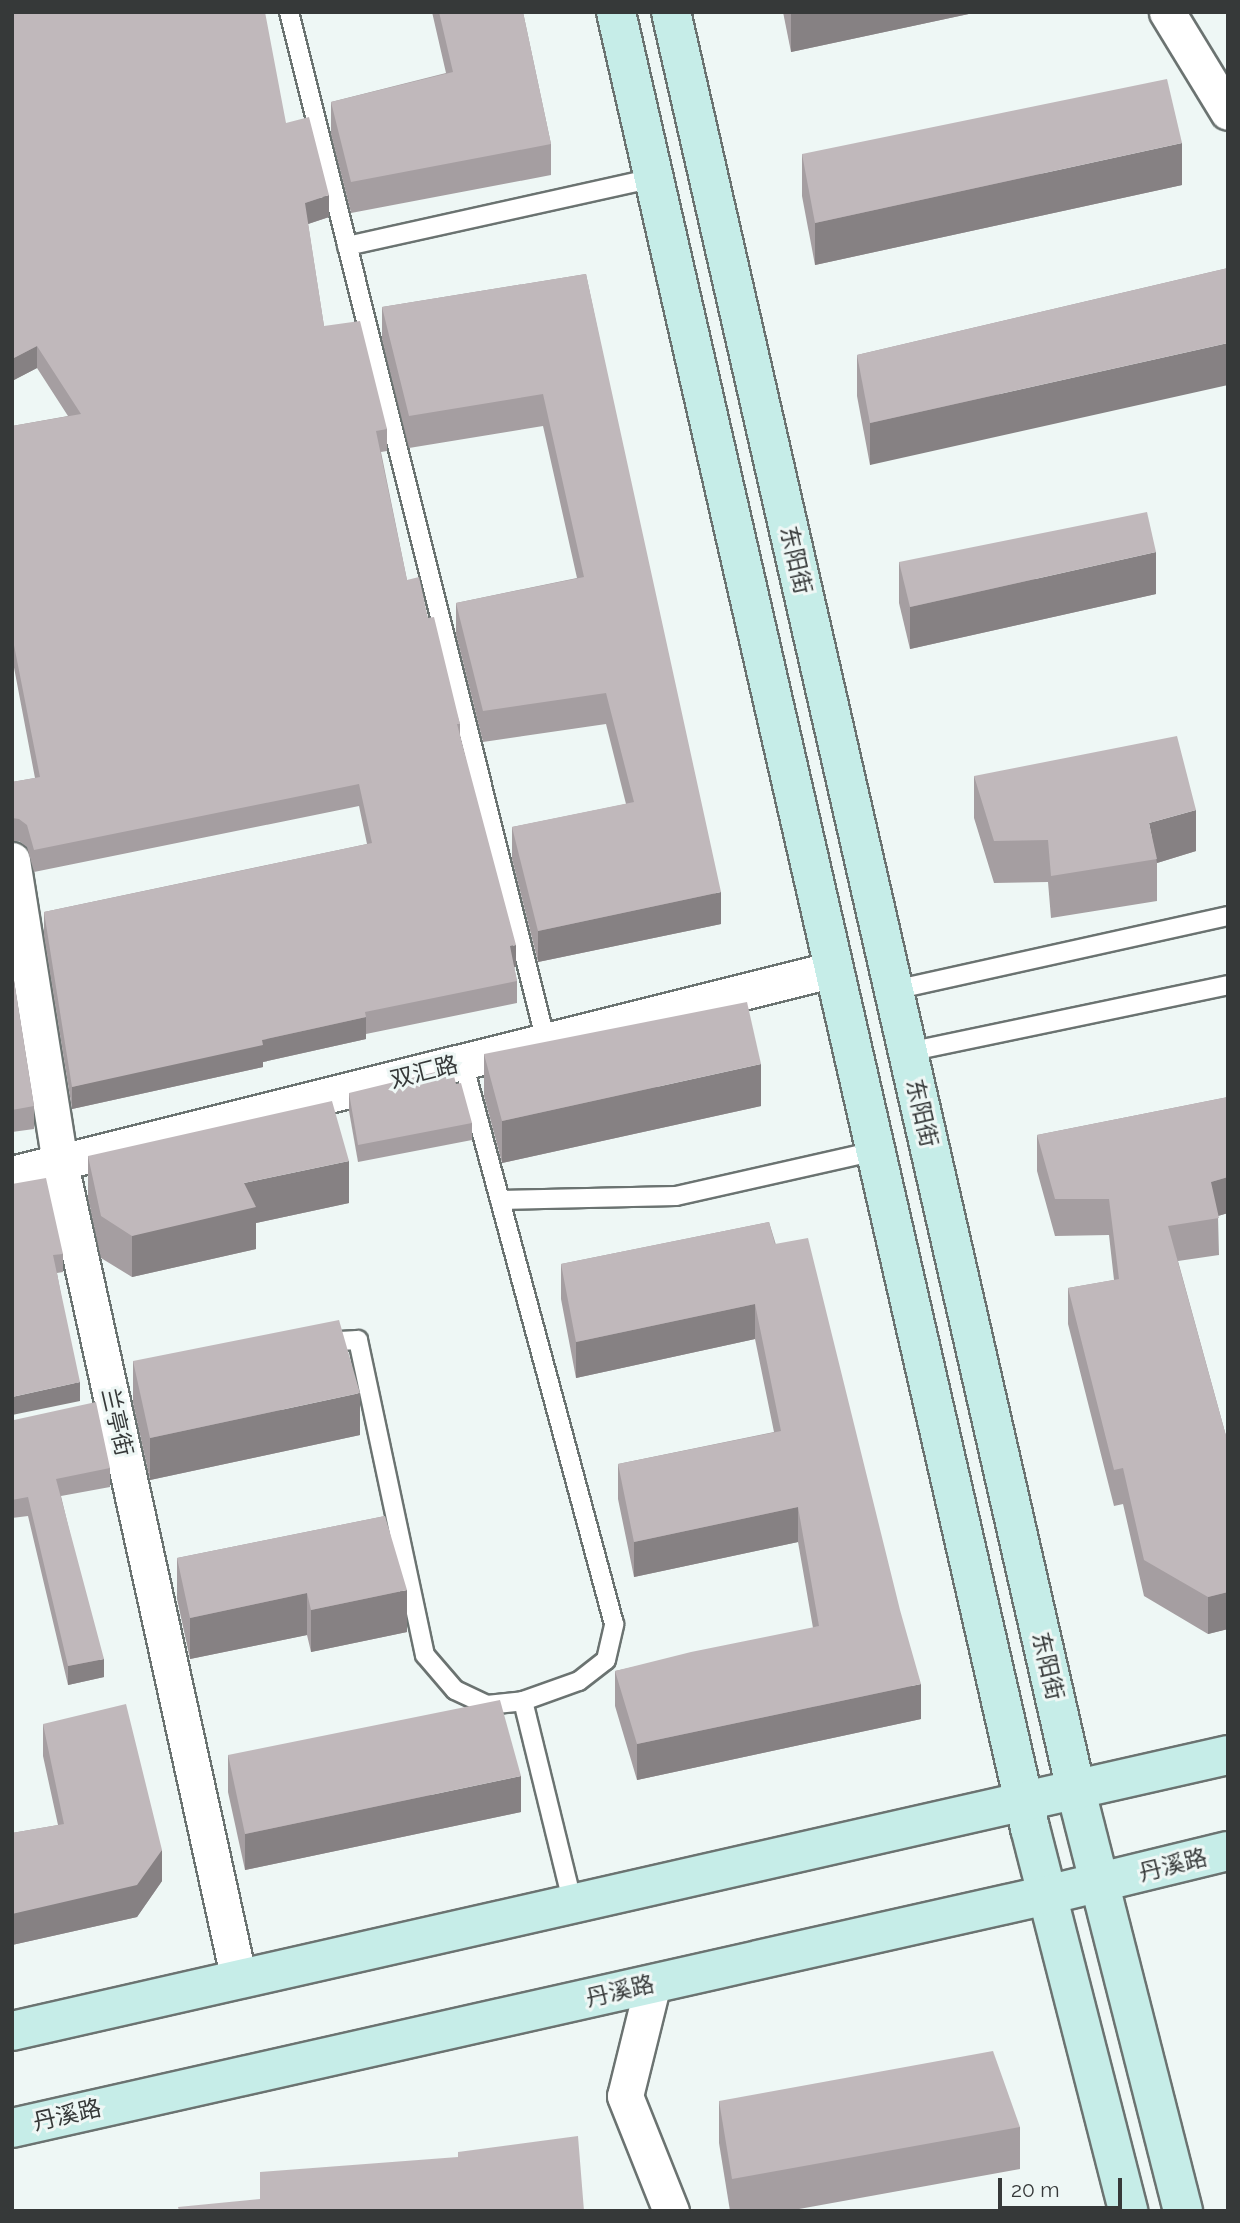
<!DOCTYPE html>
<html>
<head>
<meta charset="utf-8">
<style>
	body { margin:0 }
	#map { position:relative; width:1240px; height:2223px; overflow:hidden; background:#eef7f5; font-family:Raleway,"Noto Sans SC",sans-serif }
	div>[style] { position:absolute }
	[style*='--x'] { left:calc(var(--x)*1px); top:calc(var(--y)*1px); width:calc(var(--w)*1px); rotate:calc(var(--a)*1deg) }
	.roads { filter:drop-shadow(2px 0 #6b7371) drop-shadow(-2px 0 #6b7371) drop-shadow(0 2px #6b7371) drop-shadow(0 -2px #6b7371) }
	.lane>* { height:18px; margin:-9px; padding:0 9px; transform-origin:9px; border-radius:9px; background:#fff }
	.street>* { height:35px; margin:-17.5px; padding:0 17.5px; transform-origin:17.5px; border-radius:17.5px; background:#fff }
	.secondary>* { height:38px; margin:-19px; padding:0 19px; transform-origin:19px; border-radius:19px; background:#c6ede8 }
	.wall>* { inset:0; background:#a59ea1 }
	.shaded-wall>* { inset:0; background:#868183 }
	.building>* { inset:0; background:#c0b8bb }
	span { translate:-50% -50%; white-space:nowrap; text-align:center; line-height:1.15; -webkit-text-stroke:6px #eef7f5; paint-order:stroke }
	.street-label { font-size:23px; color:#363939 }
	.frame { position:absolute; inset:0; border:14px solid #363939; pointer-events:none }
	.scale { position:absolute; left:998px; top:2178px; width:124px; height:32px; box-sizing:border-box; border:4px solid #363939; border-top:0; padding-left:9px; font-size:21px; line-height:24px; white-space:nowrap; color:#363939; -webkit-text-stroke:5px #eef7f5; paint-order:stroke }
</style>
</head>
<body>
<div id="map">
	<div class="roads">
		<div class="lane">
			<div style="--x:289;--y:12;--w:1062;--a:75.99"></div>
			<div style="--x:347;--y:246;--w:314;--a:-12.5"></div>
			<div style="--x:894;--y:990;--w:342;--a:-12.5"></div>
			<div style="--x:908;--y:1052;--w:327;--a:-11.8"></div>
			<div style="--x:500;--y:1200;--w:176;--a:-1.3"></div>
			<div style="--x:676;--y:1196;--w:204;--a:-12.7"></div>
			<div style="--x:321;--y:1342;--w:37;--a:-3"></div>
			<div style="--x:358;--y:1340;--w:322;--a:78"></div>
			<div style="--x:425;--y:1655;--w:46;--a:49.4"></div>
			<div style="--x:455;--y:1690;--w:35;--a:25"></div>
			<div style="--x:487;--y:1705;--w:36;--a:-6"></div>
			<div style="--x:523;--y:1701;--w:59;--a:-19.7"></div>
			<div style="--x:579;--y:1681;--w:34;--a:-38"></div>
			<div style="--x:606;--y:1660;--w:37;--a:-77"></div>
			<div style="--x:614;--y:1624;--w:581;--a:-105.06"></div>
			<div style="--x:523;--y:1701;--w:210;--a:76.2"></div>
		</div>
		<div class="street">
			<div style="--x:1167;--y:12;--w:117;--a:58.6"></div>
			<div style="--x:12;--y:860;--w:308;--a:81"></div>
			<div style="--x:60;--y:1164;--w:835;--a:77.63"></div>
			<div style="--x:12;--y:1174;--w:847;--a:-14"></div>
			<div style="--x:653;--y:1983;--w:116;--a:103.9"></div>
			<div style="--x:625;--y:2096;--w:124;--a:68.2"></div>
		</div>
		<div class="secondary">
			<div style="--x:616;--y:12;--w:1863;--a:77.16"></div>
			<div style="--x:1030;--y:1828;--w:395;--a:75.6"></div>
			<div style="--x:671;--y:12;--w:1825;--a:77.17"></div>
			<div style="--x:1076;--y:1791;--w:433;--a:75.7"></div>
			<div style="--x:12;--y:2031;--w:1247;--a:-12.79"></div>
			<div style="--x:12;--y:2128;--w:1061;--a:-12.69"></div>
			<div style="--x:1047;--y:1895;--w:186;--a:-13.7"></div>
		</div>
	</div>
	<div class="wall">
		<div style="clip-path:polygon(12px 12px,286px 123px,329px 217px,308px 224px,324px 326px,387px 429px,387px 451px,381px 452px,407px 580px,428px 618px,460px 724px,460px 735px,516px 967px,514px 967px,517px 981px,517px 1003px,366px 1034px,366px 1039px,263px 1062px,263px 1067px,72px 1109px,44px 935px,44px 912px,367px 844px,359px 806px,34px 872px,27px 847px,19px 841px,12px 841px,12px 782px,35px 778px,12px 657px,12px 426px,68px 416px,37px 368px,12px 381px)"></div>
		<div style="clip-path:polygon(432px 12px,523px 12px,551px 144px,551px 175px,351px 213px,331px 134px,331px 102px,446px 73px)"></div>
		<div style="clip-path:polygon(783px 12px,978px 12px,791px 52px)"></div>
		<div style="clip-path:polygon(802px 154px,1182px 185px,815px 265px,802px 196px)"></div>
		<div style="clip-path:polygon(1228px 268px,870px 465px,857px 396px,857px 355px)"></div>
		<div style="clip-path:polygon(586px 274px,721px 924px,538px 962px,512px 859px,512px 827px,626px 804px,606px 724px,483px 742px,456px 634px,456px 603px,577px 578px,543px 426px,409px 448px,382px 339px,382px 307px)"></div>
		<div style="clip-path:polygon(899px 562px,1156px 594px,910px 649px,899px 603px)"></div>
		<div style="clip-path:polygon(974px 776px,1196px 851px,1157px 863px,1157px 901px,1051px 918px,1048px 882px,994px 883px,974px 818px)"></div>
		<div style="clip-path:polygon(12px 968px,34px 1106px,34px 1129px,12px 1132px)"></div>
		<div style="clip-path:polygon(484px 1054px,761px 1106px,502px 1163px,484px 1096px)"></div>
		<div style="clip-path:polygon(349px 1093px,472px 1123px,472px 1140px,358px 1162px,349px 1111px)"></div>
		<div style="clip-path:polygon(1228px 1097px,1228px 1213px,1218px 1216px,1219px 1255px,1178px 1261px,1228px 1443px,1228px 1629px,1208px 1634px,1144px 1596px,1123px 1504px,1114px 1506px,1068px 1324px,1068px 1288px,1114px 1280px,1109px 1235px,1055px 1236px,1037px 1171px,1037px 1135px)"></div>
		<div style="clip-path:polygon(88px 1156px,349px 1203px,256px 1223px,256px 1249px,132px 1277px,101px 1258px,88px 1198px)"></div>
		<div style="clip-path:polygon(12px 1184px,63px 1254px,63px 1272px,57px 1273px,80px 1401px)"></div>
		<div style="clip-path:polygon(769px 1222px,921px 1719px,637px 1780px,615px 1706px,615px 1671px,813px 1628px,798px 1542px,634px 1577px,618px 1499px,618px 1464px,774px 1432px,755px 1339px,576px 1378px,561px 1299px,561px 1264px)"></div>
		<div style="clip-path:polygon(133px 1361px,360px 1435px,150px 1480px,133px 1403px)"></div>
		<div style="clip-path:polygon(12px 1419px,110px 1468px,110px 1487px,61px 1496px,104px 1677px,68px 1685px,28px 1516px,12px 1518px)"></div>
		<div style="clip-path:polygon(385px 1516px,407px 1632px,311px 1652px,307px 1635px,190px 1659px,177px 1599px,177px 1558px)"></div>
		<div style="clip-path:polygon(43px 1724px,162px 1881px,137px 1917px,12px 1945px,12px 1833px,58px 1825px,43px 1756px)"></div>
		<div style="clip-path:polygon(228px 1755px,521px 1812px,245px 1870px,228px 1792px)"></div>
		<div style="clip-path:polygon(719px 2101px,1020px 2127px,1020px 2169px,788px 2211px,730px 2211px,719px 2143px)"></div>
	</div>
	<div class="shaded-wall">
		<div style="clip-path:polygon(791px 12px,978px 12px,791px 52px)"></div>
		<div style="clip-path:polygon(1182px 143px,1182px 185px,815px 265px,815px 223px)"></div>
		<div style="clip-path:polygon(329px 195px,329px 217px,305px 225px,305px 203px)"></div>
		<div style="clip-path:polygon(1228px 343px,1228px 385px,870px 465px,870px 423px)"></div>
		<div style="clip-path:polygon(37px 346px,37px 368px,12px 381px,12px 359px)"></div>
		<div style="clip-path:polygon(1156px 552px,1156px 594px,910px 649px,910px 607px)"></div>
		<div style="clip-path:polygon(1196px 810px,1196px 851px,1157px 863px,1149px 823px)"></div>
		<div style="clip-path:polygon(721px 892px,721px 924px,538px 962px,538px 931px)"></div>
		<div style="clip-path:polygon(516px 945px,516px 967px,510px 968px,510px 946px)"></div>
		<div style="clip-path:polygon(366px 1017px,366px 1039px,263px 1062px,263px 1067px,72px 1109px,72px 1087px,262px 1040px)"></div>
		<div style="clip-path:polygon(761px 1064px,761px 1106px,502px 1163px,502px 1121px)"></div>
		<div style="clip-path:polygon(349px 1161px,349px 1203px,256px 1223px,256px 1249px,132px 1277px,132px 1236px,244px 1183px)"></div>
		<div style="clip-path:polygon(1228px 1177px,1228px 1213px,1211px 1218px,1211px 1182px)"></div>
		<div style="clip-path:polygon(755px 1304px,755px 1339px,576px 1378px,576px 1342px)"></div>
		<div style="clip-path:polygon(80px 1382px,80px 1401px,12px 1415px,12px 1397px)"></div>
		<div style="clip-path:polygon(360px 1393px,360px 1435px,150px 1480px,150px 1438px)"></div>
		<div style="clip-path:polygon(798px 1507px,798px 1542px,634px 1577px,634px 1542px)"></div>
		<div style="clip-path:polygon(407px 1590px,407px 1632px,311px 1652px,311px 1610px)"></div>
		<div style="clip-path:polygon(1228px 1592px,1228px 1629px,1208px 1634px,1208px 1597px)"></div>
		<div style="clip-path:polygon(307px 1593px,307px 1635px,190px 1659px,190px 1618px)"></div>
		<div style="clip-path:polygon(104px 1659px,104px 1677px,68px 1685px,68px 1666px)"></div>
		<div style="clip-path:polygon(921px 1684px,921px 1719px,637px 1780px,637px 1744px)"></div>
		<div style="clip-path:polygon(521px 1776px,521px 1812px,245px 1870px,245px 1834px)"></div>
		<div style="clip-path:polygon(162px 1850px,162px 1881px,137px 1917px,12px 1945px,12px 1914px)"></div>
	</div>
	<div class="building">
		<div style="clip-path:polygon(12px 12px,265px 12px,286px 123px,309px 117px,329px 195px,305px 203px,324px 326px,360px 321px,387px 429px,376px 431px,407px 580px,419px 577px,428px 618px,434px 617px,460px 724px,457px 724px,516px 945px,510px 946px,517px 981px,365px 1012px,366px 1017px,262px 1040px,263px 1045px,72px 1087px,44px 912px,372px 843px,359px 784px,34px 850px,27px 825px,19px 819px,12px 818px,12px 782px,40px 777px,12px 635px,12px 426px,81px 414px,37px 346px,12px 359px)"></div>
		<div style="clip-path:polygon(439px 12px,523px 12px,551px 144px,351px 182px,331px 102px,453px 72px)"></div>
		<div style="clip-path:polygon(1167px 79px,1182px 143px,815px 223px,802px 154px)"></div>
		<div style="clip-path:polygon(1228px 268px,1228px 343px,870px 423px,857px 355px)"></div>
		<div style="clip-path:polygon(586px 274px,721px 892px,538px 931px,512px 827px,634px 802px,606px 693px,483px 711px,456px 603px,584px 577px,543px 394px,409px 416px,382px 307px)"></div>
		<div style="clip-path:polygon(1147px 512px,1156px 552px,910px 607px,899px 562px)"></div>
		<div style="clip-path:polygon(1177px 736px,1196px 810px,1149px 823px,1157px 859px,1051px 876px,1048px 840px,994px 841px,974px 776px)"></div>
		<div style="clip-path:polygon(12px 968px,34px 1106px,12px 1110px)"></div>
		<div style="clip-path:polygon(747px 1002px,761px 1064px,502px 1121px,484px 1054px)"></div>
		<div style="clip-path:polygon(452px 1068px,456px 1084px,461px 1083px,472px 1123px,358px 1145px,349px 1093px)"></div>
		<div style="clip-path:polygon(1228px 1097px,1228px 1177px,1211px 1182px,1219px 1218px,1168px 1226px,1228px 1443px,1228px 1592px,1208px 1597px,1144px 1560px,1123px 1468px,1114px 1470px,1068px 1288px,1119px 1279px,1109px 1199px,1055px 1199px,1037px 1135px)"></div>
		<div style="clip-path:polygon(332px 1101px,349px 1161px,244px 1183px,256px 1207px,132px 1236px,101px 1216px,88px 1156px)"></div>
		<div style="clip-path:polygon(46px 1178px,63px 1254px,53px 1255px,80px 1382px,12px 1397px,12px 1184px)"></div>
		<div style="clip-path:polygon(769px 1222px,775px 1244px,808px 1238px,900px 1610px,921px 1684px,637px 1744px,615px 1671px,691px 1652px,819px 1626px,798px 1507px,634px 1542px,618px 1464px,781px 1431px,755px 1304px,576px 1342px,561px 1264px)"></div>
		<div style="clip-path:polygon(339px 1320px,360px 1393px,150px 1438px,133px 1361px)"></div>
		<div style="clip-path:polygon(96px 1402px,110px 1468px,56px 1479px,104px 1659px,68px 1666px,28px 1497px,12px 1500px,12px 1419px,14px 1420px)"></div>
		<div style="clip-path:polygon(385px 1516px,407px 1590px,311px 1610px,307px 1593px,190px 1618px,177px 1558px)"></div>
		<div style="clip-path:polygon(500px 1700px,521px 1776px,245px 1834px,228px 1755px)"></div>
		<div style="clip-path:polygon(126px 1704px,162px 1850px,137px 1885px,12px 1914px,12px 1833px,64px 1824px,43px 1724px)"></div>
		<div style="clip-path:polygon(993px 2051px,1020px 2127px,732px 2179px,719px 2101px)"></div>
		<div style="clip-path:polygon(578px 2136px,584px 2211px,179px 2211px,178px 2207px,260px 2199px,260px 2172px,458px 2157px,458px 2152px)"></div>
	</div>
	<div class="street-label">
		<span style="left:796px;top:560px;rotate:77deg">东阳街</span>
		<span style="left:424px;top:1072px;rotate:-14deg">双汇路</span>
		<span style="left:922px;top:1113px;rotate:77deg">东阳街</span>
		<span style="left:117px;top:1422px;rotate:77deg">兰亭街</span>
		<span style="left:1048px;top:1666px;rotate:77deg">东阳街</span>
		<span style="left:1173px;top:1865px;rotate:-14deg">丹溪路</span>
		<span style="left:620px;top:1991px;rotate:-13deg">丹溪路</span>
		<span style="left:67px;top:2115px;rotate:-13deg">丹溪路</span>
	</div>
	<div class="frame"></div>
	<div class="scale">20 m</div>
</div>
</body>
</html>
